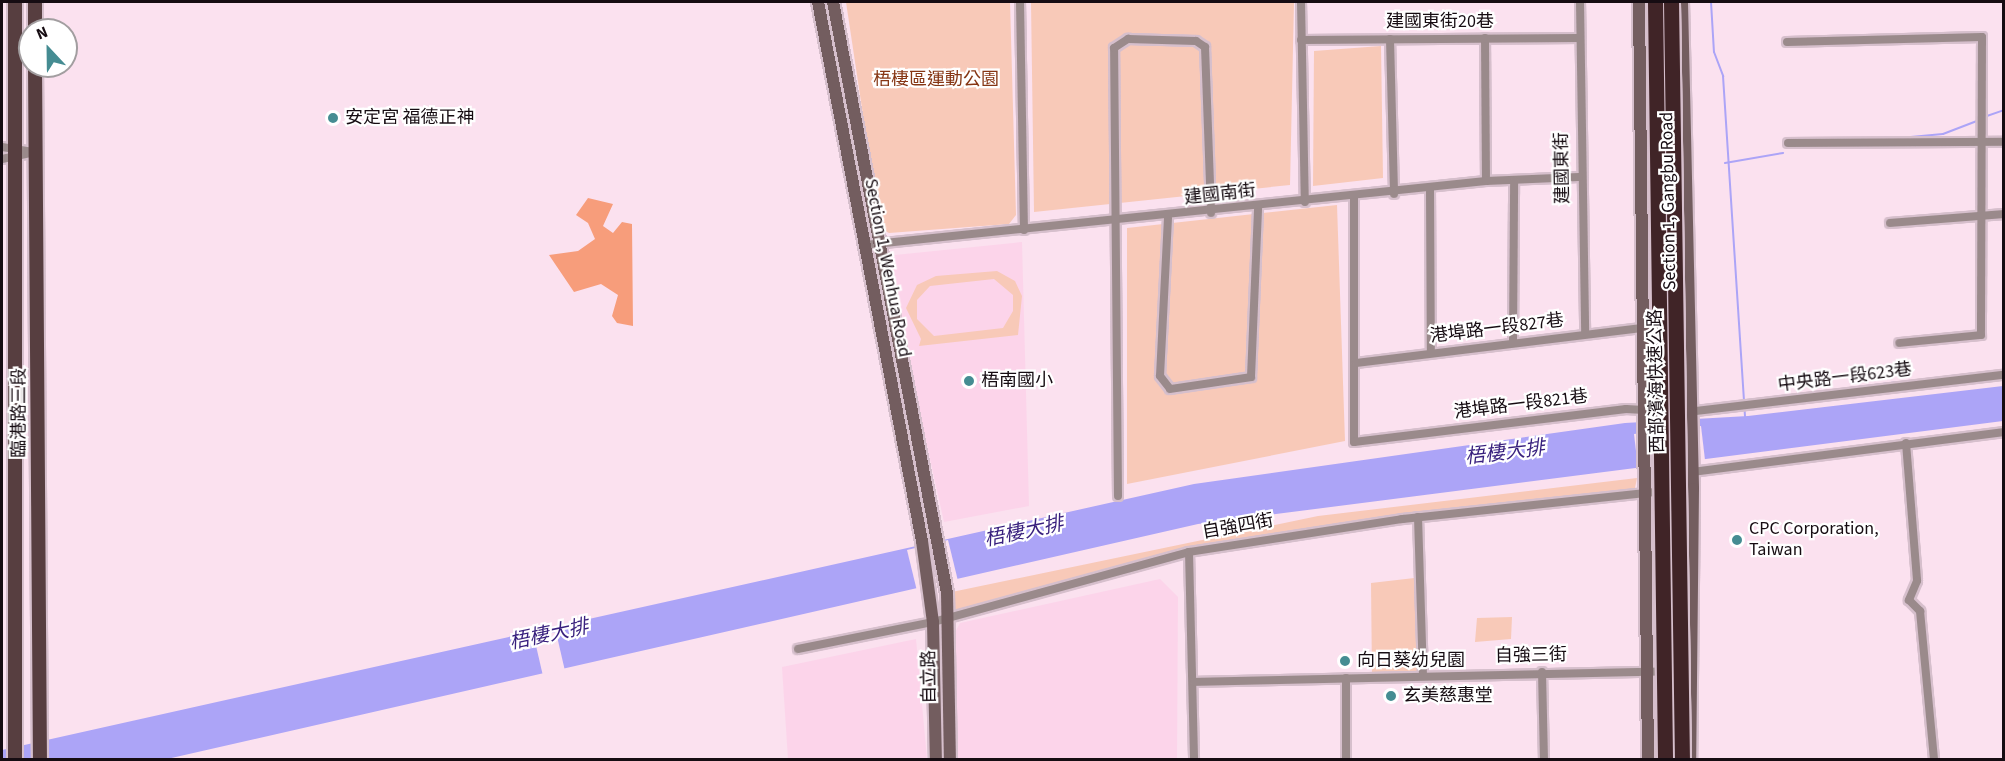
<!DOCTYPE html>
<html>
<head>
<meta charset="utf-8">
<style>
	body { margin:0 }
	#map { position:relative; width:2005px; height:761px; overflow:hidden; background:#fbe1ef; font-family:"Source Sans 3","Noto Sans TC",sans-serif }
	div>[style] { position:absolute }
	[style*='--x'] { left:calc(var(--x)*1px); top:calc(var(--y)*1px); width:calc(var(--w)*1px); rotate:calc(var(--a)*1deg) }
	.built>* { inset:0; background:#fcd4ea }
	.green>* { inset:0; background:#f8c9b8 }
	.forest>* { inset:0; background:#f79d7b }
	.water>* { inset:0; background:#aca4f7 }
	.pier>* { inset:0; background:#fbe1ef }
	.stream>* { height:2px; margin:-1px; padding:0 1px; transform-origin:1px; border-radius:1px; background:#aca4f7 }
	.roads { filter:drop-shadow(2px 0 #d6bfcc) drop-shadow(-2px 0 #d6bfcc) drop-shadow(0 2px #d6bfcc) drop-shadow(0 -2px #d6bfcc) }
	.street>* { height:8px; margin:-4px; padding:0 4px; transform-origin:4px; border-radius:4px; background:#9a8a8b }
	.secondary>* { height:12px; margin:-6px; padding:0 6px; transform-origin:6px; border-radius:6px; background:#735d5f }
	.primary>* { height:14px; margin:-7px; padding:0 7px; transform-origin:7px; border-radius:7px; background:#573e40 }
	.bridges { filter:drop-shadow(2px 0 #d6bfcc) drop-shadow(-2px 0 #d6bfcc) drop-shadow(0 2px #d6bfcc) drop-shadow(0 -2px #d6bfcc) }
	.highway-bridge>* { height:15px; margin:-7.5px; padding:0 7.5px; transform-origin:7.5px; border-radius:7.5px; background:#402427 }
	.dots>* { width:16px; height:16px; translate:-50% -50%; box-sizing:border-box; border:3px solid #fff; border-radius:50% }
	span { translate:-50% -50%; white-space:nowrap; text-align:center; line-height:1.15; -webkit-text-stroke:4.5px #fff; paint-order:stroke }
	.street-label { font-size:18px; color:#160c12 }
	.park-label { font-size:18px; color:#863614 }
	.poi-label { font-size:18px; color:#160c12 }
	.left { translate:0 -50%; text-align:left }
	.water-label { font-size:20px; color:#371f7d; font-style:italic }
	.frame { position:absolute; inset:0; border:3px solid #160c12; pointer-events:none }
	.north { position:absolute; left:18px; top:18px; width:60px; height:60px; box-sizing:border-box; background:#fff; border:2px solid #a29ea0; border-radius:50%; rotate:338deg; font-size:16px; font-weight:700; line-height:24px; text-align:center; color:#160c12 }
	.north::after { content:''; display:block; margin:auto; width:21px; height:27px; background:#458c92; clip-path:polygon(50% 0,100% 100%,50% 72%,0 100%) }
</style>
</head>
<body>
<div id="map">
	<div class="built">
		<div style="clip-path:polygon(1022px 242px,1029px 506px,944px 522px,885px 256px)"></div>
		<div style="clip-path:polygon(1160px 579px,1178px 597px,1177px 759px,957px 759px,950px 642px,960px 623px)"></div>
		<div style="clip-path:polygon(916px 639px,927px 759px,788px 759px,782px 667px)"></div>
	</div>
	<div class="green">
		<div style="clip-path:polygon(846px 2px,1010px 2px,1016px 215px,1009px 224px,889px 233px,880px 228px)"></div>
		<div style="clip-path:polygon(1031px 2px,1294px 2px,1290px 185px,1034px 212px)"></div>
		<div style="clip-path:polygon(1381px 46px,1383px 178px,1313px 186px,1314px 51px)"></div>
		<div style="clip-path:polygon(1337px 205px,1345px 441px,1127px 484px,1127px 228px)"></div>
		<div style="clip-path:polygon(evenodd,997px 271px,1015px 281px,1022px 296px,1018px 335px,919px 346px,921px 339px,906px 308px,917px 285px,936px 276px,997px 271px,994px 279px,1013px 295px,1013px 311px,1003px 328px,934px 336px,917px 319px,917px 300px,930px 286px,994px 279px)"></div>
		<div style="clip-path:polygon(1637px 478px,1634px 493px,1407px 517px,1203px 550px,954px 611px,947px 593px,1318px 516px)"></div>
		<div style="clip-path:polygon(1423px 577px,1423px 676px,1372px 677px,1371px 583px)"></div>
		<div style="clip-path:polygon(1512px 617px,1511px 639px,1475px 642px,1477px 618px)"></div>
	</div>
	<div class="forest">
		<div style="clip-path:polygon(588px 198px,613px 204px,603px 226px,613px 233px,622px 222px,632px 224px,633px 326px,617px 323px,612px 316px,618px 295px,601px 284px,574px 292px,549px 255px,578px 251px,595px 239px,588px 223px,576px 215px)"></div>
	</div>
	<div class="water">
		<div style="clip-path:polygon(2003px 386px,2003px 421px,1198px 524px,167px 759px,2px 760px,2px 750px,1194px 484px,1625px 423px,1748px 416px)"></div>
	</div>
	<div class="pier">
		<div style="clip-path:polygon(1701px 426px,1705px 460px,1638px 468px,1634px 434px)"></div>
		<div style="clip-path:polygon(948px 540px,958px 581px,917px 591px,907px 550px)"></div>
		<div style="clip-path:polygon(556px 632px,565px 671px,543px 676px,534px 637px)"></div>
	</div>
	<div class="stream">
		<div style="--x:1711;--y:2;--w:50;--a:86.6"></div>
		<div style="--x:1714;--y:52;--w:26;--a:69"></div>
		<div style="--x:1723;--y:76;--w:341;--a:86.3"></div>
		<div style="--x:1984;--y:117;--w:21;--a:-19"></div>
		<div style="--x:1900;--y:138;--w:43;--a:-5.3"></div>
		<div style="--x:1943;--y:134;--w:39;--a:-21"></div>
		<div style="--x:1725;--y:163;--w:59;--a:-9.8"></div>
		<div style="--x:1812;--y:393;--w:87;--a:-7.3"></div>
	</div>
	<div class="roads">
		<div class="street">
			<div style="--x:1020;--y:2;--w:228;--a:89"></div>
			<div style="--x:1301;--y:2;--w:200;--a:88.9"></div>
			<div style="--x:1580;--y:2;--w:332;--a:89.1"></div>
			<div style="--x:1485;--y:38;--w:143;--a:89.6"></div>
			<div style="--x:1390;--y:39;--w:155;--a:88.5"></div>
			<div style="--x:1301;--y:40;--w:279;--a:-0.4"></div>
			<div style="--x:1787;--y:42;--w:195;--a:-1.5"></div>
			<div style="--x:1982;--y:37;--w:298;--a:90.2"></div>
			<div style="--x:1981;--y:335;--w:82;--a:174.4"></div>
			<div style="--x:1788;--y:143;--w:216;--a:-0.3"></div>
			<div style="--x:2;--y:147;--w:33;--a:9"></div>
			<div style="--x:2;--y:159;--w:35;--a:-12"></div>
			<div style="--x:1430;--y:189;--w:164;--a:89.7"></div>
			<div style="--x:1354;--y:198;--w:244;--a:90"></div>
			<div style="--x:1354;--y:442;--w:274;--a:-6.9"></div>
			<div style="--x:1626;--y:409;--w:36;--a:3"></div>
			<div style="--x:1168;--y:218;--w:158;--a:92.9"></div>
			<div style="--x:1160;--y:376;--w:16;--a:52"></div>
			<div style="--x:1170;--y:389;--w:82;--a:-8.4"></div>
			<div style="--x:1251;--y:377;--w:169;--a:-87.6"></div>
			<div style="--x:1890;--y:223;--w:114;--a:-4.5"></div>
			<div style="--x:865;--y:245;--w:624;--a:-5.88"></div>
			<div style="--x:1486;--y:181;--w:93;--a:-2.5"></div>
			<div style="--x:1513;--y:343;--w:163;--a:-89.6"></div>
			<div style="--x:1356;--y:363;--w:288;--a:-7"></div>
			<div style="--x:1687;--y:412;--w:319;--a:-6.7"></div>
			<div style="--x:1906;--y:443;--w:138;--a:85.4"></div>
			<div style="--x:1917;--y:581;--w:21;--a:113"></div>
			<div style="--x:1909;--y:600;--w:16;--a:45"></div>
			<div style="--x:1920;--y:611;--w:150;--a:84.6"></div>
			<div style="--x:1692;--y:472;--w:315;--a:-7.3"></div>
			<div style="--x:1118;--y:496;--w:448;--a:-90.5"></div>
			<div style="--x:1114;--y:48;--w:17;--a:-33"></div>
			<div style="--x:1128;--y:39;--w:68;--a:1.7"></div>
			<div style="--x:1196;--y:41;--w:11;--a:34"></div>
			<div style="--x:1205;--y:47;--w:166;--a:87.9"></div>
			<div style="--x:1418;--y:517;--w:159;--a:88.2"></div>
			<div style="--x:1189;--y:552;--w:208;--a:88.6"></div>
			<div style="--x:798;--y:649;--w:138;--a:-11.3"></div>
			<div style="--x:933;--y:622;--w:265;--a:-15.3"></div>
			<div style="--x:1189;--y:552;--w:216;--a:-8.8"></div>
			<div style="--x:1402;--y:519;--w:281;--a:-6.1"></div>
			<div style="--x:1542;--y:672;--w:88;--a:88.7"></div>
			<div style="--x:1194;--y:682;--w:473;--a:-1.3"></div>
			<div style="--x:1346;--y:760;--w:82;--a:-90"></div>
		</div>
		<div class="secondary">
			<div style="--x:818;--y:2;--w:549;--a:79.08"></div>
			<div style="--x:922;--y:541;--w:82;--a:82.3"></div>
			<div style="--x:933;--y:622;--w:138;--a:88.8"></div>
			<div style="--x:833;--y:2;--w:602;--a:79.08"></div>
			<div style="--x:947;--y:593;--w:167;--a:89"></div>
			<div style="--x:1639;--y:2;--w:758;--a:89.32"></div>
			<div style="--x:1682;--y:2;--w:487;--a:88.7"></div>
			<div style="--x:1693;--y:489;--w:271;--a:90.6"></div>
			<div style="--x:1661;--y:41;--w:39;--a:84"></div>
			<div style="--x:1669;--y:380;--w:48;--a:88.8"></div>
			<div style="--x:1672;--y:605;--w:155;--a:89.6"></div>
		</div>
		<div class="primary">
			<div style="--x:35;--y:2;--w:28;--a:90"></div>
			<div style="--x:35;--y:66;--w:694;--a:89.59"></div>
			<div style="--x:15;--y:760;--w:758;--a:-90"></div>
		</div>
	</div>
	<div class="bridges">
		<div class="highway-bridge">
			<div style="--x:1655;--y:2;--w:758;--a:89.24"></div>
			<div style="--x:1671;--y:2;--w:758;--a:89.17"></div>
		</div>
	</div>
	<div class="dots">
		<div style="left:333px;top:118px;background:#458c92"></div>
		<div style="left:969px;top:381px;background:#458c92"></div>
		<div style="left:1737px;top:540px;background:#458c92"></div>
		<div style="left:1345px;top:661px;background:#458c92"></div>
		<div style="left:1391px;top:696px;background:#458c92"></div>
	</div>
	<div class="street-label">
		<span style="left:1440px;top:22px">建國東街20巷</span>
		<span style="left:1563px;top:168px;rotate:-91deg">建國東街</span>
		<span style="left:1220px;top:195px;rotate:-6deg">建國南街</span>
		<span style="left:1669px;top:201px;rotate:-91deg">Section 1, Gangbu Road</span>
		<span style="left:887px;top:268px;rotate:79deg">Section 1, Wenhua Road</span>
		<span style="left:1497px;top:329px;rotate:-7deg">港埠路一段827巷</span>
		<span style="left:1845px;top:378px;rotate:-7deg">中央路一段623巷</span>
		<span style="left:1657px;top:381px;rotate:-91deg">西部濱海快速公路</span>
		<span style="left:1521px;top:405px;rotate:-7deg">港埠路一段821巷</span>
		<span style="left:20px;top:413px;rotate:-90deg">臨港路三段</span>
		<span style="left:1238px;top:527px;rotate:-10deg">自強四街</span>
		<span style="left:1531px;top:656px;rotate:-1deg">自強三街</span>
		<span style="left:930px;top:677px;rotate:-91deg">自立路</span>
	</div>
	<div class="park-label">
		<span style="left:936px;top:80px">梧棲區運動公園</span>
	</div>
	<div class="poi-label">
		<span class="left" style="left:345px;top:118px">安定宮 福德正神</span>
		<span class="left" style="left:981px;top:381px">梧南國小</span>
		<span class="left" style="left:1749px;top:540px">CPC Corporation,<br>Taiwan</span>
		<span class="left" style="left:1357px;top:661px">向日葵幼兒園</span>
		<span class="left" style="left:1403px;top:696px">玄美慈惠堂</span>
	</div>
	<div class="water-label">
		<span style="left:1505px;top:453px;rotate:-7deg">梧棲大排</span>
		<span style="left:1024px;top:532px;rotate:-12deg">梧棲大排</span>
		<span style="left:549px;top:635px;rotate:-12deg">梧棲大排</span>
	</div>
	<div class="frame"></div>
	<div class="north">N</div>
</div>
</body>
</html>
